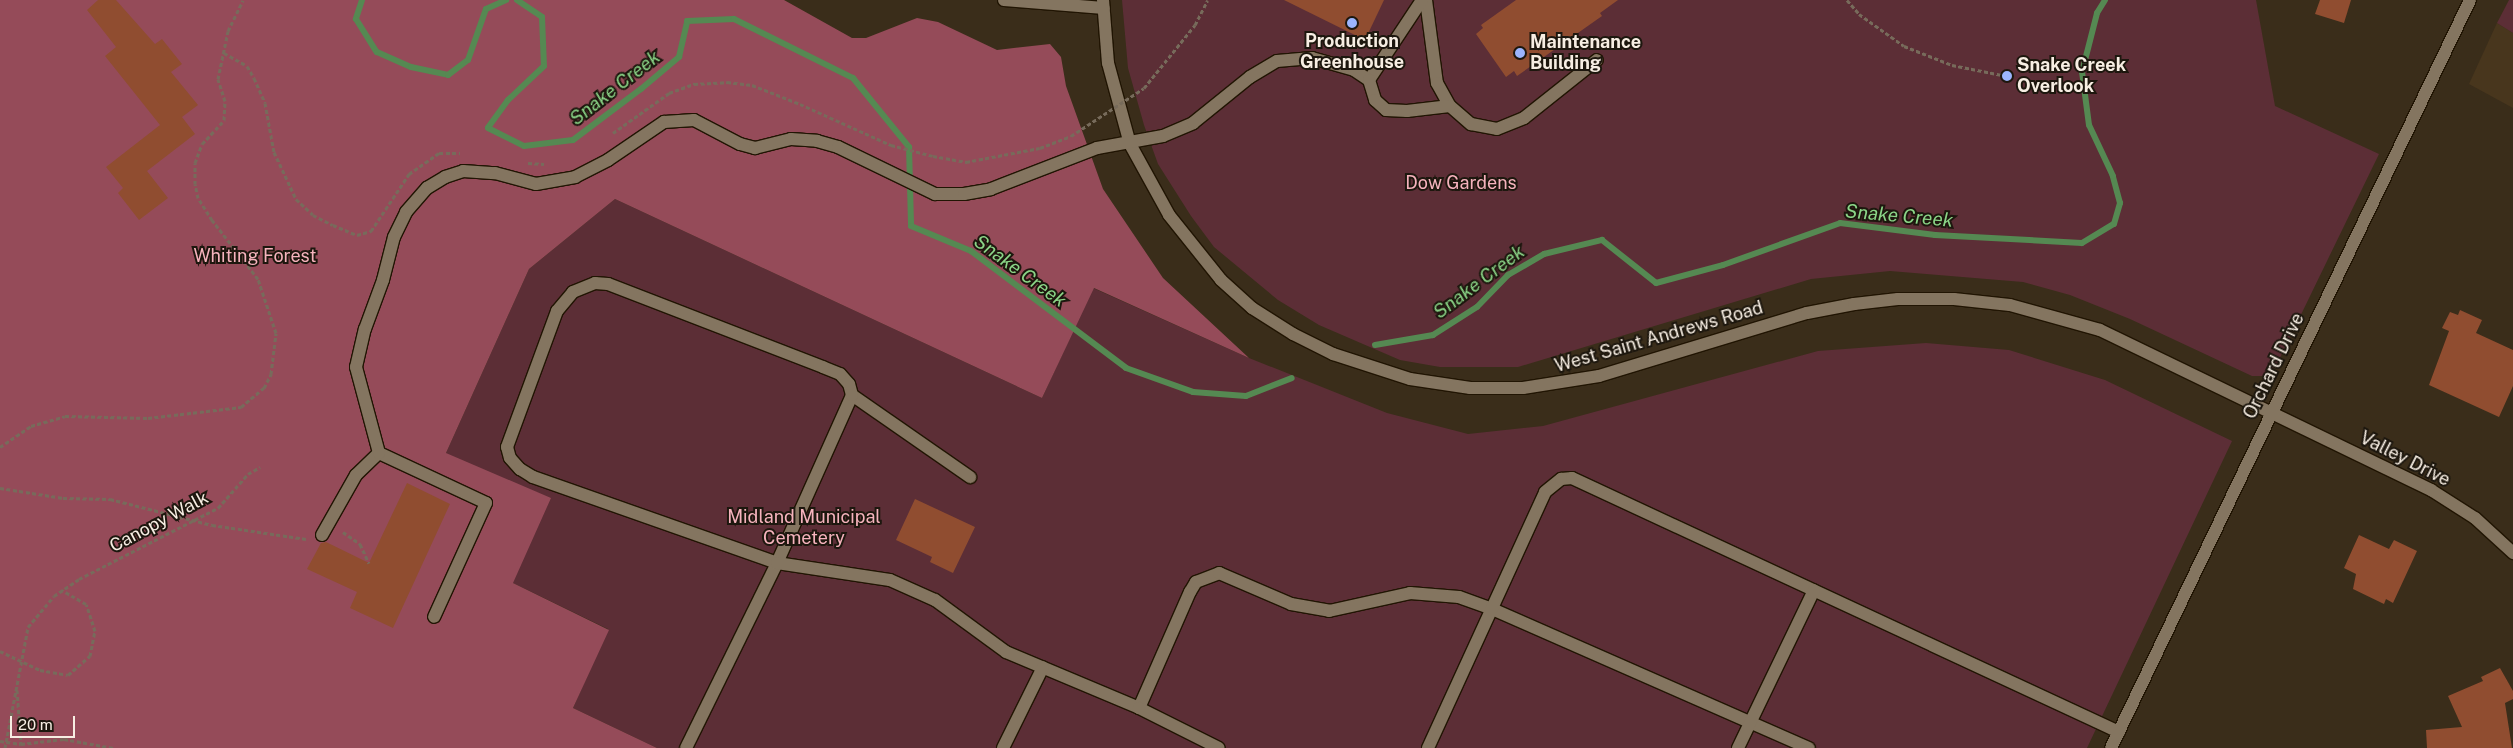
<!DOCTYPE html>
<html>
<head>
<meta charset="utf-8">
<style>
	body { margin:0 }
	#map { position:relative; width:2513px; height:748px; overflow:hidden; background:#3a2d1a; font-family:"Public Sans",sans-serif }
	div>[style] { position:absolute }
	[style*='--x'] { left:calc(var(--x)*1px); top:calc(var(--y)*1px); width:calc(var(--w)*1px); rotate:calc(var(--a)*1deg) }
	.built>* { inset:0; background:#48361d }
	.green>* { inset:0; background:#5c2e36 }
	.forest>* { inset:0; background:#954b59 }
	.stream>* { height:6px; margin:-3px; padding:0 3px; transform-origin:3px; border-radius:3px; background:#558952 }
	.building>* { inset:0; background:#904d30 }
	.path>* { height:3px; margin-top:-1.5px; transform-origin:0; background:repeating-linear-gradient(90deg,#776b5b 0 4px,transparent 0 6.5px) }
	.roads { filter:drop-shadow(1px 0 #211503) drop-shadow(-1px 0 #211503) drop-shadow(0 1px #211503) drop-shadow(0 -1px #211503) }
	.minor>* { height:12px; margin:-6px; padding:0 6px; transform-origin:6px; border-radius:6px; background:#847560 }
	.path-bridge>* { height:3px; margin-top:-1.5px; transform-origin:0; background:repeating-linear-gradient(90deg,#776b5b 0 4px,transparent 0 6.5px) }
	.dots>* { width:14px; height:14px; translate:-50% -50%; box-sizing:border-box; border:2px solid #1d170e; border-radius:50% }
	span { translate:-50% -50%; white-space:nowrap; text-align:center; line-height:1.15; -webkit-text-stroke:4px #1d170e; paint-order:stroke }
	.poi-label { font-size:18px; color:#f7eee3; font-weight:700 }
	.left { translate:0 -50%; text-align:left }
	.park-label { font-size:18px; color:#f6b3bd }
	.street-label { font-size:18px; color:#f7eee3 }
	.water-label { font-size:19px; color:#8bd587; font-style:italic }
	.scale { position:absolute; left:10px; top:716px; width:65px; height:22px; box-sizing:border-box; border:2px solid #f7eee3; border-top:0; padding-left:6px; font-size:15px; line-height:18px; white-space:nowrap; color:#f7eee3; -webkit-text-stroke:4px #1d170e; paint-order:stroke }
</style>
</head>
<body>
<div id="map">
	<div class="built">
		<div style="clip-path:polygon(2497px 23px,2513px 33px,2513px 108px,2469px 84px)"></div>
	</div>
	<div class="green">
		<div style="clip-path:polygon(1122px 0,2256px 0,2275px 106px,2379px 154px,2277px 364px,2266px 376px,2252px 376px,2130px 319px,2070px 295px,2023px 282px,1890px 271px,1811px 279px,1518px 367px,1440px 367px,1400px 360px,1319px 325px,1278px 300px,1214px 247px,1191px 216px,1158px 164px,1144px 125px,1128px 68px)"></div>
		<div style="clip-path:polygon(2509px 0,2513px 0,2513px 33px,2497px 23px)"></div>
		<div style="clip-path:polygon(615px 199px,1042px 398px,1093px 288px,1249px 358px,1387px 413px,1468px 434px,1543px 426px,1818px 351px,1926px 343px,2009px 350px,2105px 380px,2232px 441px,2087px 748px,657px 748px,573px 708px,608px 629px,513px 583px,446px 453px,529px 269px)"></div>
	</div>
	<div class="forest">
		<div style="clip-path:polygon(0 0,784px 0,852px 38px,866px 38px,917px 18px,938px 22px,997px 50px,1050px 44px,1061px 57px,1066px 86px,1103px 189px,1163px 278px,1249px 358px,1094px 288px,1042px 398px,615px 199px,529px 269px,446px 453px,551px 498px,513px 583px,609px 630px,573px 708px,657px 748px,0 748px)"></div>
	</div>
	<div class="stream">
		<div style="--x:362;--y:0;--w:20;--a:108"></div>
		<div style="--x:356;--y:19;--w:39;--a:58"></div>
		<div style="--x:377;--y:52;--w:37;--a:24"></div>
		<div style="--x:411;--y:67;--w:38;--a:12"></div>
		<div style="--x:448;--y:75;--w:25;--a:-37"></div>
		<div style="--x:468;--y:60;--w:54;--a:-70.6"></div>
		<div style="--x:486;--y:9;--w:22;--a:-24"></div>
		<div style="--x:517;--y:0;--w:30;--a:34"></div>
		<div style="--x:542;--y:17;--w:49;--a:87.7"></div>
		<div style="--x:544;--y:66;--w:50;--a:136.6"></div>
		<div style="--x:508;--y:100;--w:34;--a:126"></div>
		<div style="--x:488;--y:128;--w:40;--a:26.6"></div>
		<div style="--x:524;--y:146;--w:49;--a:-7"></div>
		<div style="--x:573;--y:140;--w:85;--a:-36.9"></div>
		<div style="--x:641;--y:89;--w:50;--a:-40.1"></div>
		<div style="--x:679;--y:57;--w:37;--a:-77"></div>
		<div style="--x:687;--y:21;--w:47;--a:-2.4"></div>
		<div style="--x:734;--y:19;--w:133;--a:26.4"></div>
		<div style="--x:853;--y:78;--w:89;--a:50.9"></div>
		<div style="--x:909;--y:147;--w:79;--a:88.5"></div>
		<div style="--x:911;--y:226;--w:65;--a:22.6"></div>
		<div style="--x:971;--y:251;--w:194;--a:37"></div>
		<div style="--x:1126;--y:368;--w:71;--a:19.7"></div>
		<div style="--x:1193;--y:392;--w:53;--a:4.3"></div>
		<div style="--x:1246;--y:396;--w:49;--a:-21.4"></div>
		<div style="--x:1375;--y:345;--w:59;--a:-9.8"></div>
		<div style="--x:1433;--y:335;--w:52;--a:-32.5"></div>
		<div style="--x:1477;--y:307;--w:45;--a:-45.9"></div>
		<div style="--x:1508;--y:275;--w:42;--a:-30.3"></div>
		<div style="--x:1544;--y:254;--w:60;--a:-13.6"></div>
		<div style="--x:1602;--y:240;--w:69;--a:38.5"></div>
		<div style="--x:1656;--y:283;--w:69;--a:-15"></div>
		<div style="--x:1723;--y:265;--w:124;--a:-19.7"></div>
		<div style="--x:1840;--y:223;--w:96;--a:7.2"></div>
		<div style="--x:1935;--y:235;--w:147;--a:3.1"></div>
		<div style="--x:2082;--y:243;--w:37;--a:-31"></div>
		<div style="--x:2114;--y:224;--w:22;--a:-74"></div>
		<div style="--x:2120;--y:203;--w:28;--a:-105"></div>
		<div style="--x:2113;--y:176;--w:56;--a:-115.2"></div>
		<div style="--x:2089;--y:125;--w:53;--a:-97.5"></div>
		<div style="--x:2082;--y:72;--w:61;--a:-75.7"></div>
		<div style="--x:2097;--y:13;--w:15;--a:-58"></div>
	</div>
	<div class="building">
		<div style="clip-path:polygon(98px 0,116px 0,155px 44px,162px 39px,182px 64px,171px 72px,198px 105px,182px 117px,195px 134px,147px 171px,168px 198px,139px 220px,118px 193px,123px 188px,106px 167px,160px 125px,105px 56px,116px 47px,87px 10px)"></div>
		<div style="clip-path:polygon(1284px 0,1384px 0,1365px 40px)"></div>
		<div style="clip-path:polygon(1516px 0,1618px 0,1600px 13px,1602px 16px,1517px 76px,1514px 71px,1506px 77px,1476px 34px,1483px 28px,1481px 25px)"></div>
		<div style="clip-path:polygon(2320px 0,2351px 0,2344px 23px,2315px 14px)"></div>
		<div style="clip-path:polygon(2460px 310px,2482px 320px,2476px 333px,2513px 350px,2513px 386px,2499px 417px,2429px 385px,2449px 331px,2442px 328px,2450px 312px,2458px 315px)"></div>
		<div style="clip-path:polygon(407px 483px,450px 504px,393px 628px,350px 608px,357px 592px,307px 569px,321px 543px,326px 542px,369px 563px)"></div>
		<div style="clip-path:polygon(915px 499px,975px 527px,953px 573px,930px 562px,932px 557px,896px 540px)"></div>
		<div style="clip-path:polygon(2359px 535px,2389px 549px,2394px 540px,2417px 551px,2393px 603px,2386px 599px,2384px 604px,2353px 589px,2356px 574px,2344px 568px)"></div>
		<div style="clip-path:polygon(2500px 668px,2513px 691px,2513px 699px,2505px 703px,2512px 748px,2427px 748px,2426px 730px,2462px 727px,2448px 696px,2483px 681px,2481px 677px)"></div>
	</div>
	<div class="path">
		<div style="--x:1847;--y:0;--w:18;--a:49"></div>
		<div style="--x:1859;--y:14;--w:55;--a:35.4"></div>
		<div style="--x:1904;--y:46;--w:52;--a:21.6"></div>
		<div style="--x:1952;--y:65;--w:56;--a:11.3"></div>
		<div style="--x:1207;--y:1;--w:1;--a:-45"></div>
		<div style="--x:224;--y:53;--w:26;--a:29"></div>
		<div style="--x:247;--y:66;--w:14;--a:60"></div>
		<div style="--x:254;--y:78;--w:27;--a:66"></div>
		<div style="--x:265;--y:103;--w:50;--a:79.6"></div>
		<div style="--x:274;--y:152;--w:52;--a:64.9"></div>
		<div style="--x:296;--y:199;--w:23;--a:43"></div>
		<div style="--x:313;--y:215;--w:22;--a:27"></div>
		<div style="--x:333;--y:225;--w:26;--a:23"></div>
		<div style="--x:357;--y:235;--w:15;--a:-16"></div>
		<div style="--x:371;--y:231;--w:69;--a:-56.3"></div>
		<div style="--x:409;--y:174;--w:37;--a:-35"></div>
		<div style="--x:439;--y:153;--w:21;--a:0"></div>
		<div style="--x:613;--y:133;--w:69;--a:-35.5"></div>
		<div style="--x:669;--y:93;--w:27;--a:-20"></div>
		<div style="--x:694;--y:84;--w:33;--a:-3"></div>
		<div style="--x:727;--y:82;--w:25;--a:7"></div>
		<div style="--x:752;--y:85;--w:52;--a:21.6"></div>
		<div style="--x:528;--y:163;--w:16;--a:4"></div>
		<div style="--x:0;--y:447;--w:37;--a:-34"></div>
		<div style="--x:31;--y:426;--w:35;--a:-16"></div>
		<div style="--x:65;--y:416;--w:83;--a:1.4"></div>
		<div style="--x:148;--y:418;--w:94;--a:-6.7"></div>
		<div style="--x:241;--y:407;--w:30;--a:-40"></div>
		<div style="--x:264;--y:388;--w:16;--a:-63"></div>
		<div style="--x:271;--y:374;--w:41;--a:-83"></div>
		<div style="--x:276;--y:333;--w:57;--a:-108.4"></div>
		<div style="--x:258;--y:279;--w:75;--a:-127.9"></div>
		<div style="--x:212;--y:220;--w:26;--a:-122"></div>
		<div style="--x:198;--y:198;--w:14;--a:-102"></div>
		<div style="--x:195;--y:184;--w:21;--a:-90"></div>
		<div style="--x:195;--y:163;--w:20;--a:-70"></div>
		<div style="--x:202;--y:144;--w:33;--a:-47"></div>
		<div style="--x:224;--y:120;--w:19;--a:-87"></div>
		<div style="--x:225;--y:101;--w:23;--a:-108"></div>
		<div style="--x:218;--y:79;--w:49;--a:-78.2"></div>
		<div style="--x:228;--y:31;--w:34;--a:-64"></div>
		<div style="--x:0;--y:488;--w:64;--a:9"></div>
		<div style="--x:63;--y:498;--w:47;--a:1.2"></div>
		<div style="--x:110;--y:499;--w:105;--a:14.3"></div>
		<div style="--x:212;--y:525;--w:95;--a:8.5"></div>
		<div style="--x:343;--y:532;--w:21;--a:35"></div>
		<div style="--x:360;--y:544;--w:21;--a:65"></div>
		<div style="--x:0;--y:651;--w:44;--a:25.4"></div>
		<div style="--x:40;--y:670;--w:28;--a:10"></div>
		<div style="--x:68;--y:675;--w:29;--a:-41"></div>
		<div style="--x:90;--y:656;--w:25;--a:-79"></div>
		<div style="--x:95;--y:631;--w:28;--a:-108"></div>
		<div style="--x:86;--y:604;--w:28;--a:-150"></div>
		<div style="--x:17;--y:690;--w:54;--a:85.8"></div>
		<div style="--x:0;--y:741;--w:21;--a:8"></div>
		<div style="--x:21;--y:744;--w:43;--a:-6.6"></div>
		<div style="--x:64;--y:739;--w:50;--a:10.4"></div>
		<div style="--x:5;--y:748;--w:123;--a:-79.2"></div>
		<div style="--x:28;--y:627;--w:40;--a:-50"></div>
		<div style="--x:54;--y:596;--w:30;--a:-34"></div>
		<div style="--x:79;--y:579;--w:156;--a:-27.1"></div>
		<div style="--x:218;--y:508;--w:45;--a:-48.6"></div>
		<div style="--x:248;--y:474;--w:14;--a:-30"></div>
	</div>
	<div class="roads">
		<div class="minor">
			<div style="--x:1004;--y:0;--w:100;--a:4.6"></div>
			<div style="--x:1103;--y:0;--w:63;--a:85.5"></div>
			<div style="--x:1108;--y:63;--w:84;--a:74.8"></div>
			<div style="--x:1130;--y:144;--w:81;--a:61.2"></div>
			<div style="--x:1169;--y:215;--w:83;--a:51.3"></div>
			<div style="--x:1221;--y:280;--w:42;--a:42.1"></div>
			<div style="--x:1252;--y:308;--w:49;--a:32.4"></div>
			<div style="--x:1293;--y:334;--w:45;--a:26.6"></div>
			<div style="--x:1333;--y:354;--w:81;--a:18"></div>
			<div style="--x:1410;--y:379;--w:61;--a:8.5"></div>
			<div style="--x:1470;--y:388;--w:53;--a:0"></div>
			<div style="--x:1523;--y:388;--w:77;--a:-9"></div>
			<div style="--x:1599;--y:376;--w:217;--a:-16.9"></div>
			<div style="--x:1807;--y:313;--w:48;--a:-10.8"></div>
			<div style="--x:1854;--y:304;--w:44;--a:-6.5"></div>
			<div style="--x:1898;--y:299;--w:56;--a:0"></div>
			<div style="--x:1954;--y:299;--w:56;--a:6.1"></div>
			<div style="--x:2010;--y:305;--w:93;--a:15.5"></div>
			<div style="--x:2100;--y:330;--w:368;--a:25.8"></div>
			<div style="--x:2431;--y:490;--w:52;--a:32.5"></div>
			<div style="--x:2475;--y:518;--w:52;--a:42.6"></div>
			<div style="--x:1426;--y:0;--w:84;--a:82.5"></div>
			<div style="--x:1437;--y:83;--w:26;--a:61"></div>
			<div style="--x:1450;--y:106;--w:28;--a:41"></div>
			<div style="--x:1471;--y:124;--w:26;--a:11"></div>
			<div style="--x:1497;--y:129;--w:29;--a:-22"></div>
			<div style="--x:1524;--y:118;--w:93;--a:-38.5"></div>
			<div style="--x:1369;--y:80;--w:96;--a:-56.5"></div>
			<div style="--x:852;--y:395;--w:144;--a:34.8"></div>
			<div style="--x:379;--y:453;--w:118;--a:25"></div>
			<div style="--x:486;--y:503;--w:125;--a:114.5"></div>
			<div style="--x:322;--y:535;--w:69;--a:-60.5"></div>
			<div style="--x:356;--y:475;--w:32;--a:-44"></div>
			<div style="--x:379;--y:453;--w:89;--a:-105"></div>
			<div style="--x:356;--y:367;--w:39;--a:-77"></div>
			<div style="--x:365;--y:329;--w:52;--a:-69.8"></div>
			<div style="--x:383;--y:280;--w:44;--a:-75.7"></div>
			<div style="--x:394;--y:237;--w:28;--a:-64"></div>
			<div style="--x:406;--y:212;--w:32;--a:-49"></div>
			<div style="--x:427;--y:188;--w:21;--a:-31"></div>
			<div style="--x:445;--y:177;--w:19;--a:-18"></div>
			<div style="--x:463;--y:171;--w:32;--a:4"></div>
			<div style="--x:495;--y:173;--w:42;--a:15"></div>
			<div style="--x:536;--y:184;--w:40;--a:-10"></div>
			<div style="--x:575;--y:177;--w:37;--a:-27"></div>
			<div style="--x:608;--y:160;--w:68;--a:-34.2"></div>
			<div style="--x:664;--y:122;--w:30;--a:-4"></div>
			<div style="--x:694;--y:120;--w:52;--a:27.6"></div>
			<div style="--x:740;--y:144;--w:16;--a:15"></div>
			<div style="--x:755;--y:148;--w:37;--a:-14"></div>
			<div style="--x:791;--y:139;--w:26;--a:4"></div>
			<div style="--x:817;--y:141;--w:22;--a:16"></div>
			<div style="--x:838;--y:147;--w:108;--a:25.9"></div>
			<div style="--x:935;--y:194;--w:29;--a:0"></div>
			<div style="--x:964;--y:194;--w:27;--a:-10"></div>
			<div style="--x:991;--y:189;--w:114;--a:-21.1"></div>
			<div style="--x:1097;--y:148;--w:67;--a:-10.3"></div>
			<div style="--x:1163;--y:136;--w:33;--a:-23"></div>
			<div style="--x:1193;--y:123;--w:73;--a:-38.9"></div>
			<div style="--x:1250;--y:77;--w:31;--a:-31"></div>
			<div style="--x:1277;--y:61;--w:35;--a:-5"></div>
			<div style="--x:1312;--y:58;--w:44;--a:15.9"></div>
			<div style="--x:1354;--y:70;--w:18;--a:34"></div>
			<div style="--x:1369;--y:80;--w:21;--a:73"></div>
			<div style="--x:1375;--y:100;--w:15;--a:42"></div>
			<div style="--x:1386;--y:110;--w:21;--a:3"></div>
			<div style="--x:1407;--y:111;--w:43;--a:-6.6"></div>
			<div style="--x:1139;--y:708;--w:127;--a:-66.3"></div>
			<div style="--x:1190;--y:592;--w:12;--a:-59"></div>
			<div style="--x:1196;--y:582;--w:25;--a:-21"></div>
			<div style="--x:1219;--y:573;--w:78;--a:23.3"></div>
			<div style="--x:1291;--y:604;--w:39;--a:10"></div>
			<div style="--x:1329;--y:611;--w:83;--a:-12.5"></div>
			<div style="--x:1410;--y:593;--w:49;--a:4.7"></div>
			<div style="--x:1459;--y:597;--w:35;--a:20"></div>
			<div style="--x:1492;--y:609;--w:346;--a:23.7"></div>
			<div style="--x:686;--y:748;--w:206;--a:-63.8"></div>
			<div style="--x:777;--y:563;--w:184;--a:-65.9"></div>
			<div style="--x:852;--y:395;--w:11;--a:-105"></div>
			<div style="--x:849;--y:384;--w:13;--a:-132"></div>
			<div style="--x:840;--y:374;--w:18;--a:-158"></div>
			<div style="--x:823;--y:367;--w:230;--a:-158.9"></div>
			<div style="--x:608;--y:284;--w:13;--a:-176"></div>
			<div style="--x:595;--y:283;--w:24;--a:158"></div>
			<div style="--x:573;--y:292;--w:25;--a:130"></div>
			<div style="--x:557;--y:311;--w:145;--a:110.2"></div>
			<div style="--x:507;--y:447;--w:11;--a:75"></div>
			<div style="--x:510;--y:458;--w:15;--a:48"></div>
			<div style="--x:520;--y:469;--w:15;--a:32"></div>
			<div style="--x:533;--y:477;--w:259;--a:19.4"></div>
			<div style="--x:777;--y:563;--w:114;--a:8.6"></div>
			<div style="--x:890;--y:580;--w:49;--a:24"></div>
			<div style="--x:935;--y:600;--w:88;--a:36.2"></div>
			<div style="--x:1006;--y:652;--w:144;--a:22.8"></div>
			<div style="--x:1139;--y:708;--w:89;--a:26.6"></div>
			<div style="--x:1003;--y:748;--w:90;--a:-63.7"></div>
			<div style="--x:1428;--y:748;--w:281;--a:-65.4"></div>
			<div style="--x:1545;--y:492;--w:21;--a:-39"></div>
			<div style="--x:1561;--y:479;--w:11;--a:-5"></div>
			<div style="--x:1572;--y:478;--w:603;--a:24.91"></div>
			<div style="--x:1738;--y:748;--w:175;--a:-64.3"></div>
			<div style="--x:2111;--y:748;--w:830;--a:-64.36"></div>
		</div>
	</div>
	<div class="path-bridge">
		<div style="--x:800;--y:104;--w:100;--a:24.3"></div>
		<div style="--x:891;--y:145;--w:43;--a:14.7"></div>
		<div style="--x:933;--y:156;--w:34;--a:10"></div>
		<div style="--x:966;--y:162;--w:75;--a:-10.7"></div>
		<div style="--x:1040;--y:148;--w:33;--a:-21"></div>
		<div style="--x:1071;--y:136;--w:87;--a:-33.3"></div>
		<div style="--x:1144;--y:88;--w:81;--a:-51"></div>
		<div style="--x:1195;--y:25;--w:27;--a:-63"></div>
	</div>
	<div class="dots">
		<div style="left:1352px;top:23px;background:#9bb4fd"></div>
		<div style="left:1520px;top:53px;background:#9bb4fd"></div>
		<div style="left:2007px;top:76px;background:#9bb4fd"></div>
	</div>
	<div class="poi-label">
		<span style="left:1352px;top:52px">Production<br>Greenhouse</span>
		<span class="left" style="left:1530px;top:53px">Maintenance<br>Building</span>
		<span class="left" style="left:2017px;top:76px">Snake Creek<br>Overlook</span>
	</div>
	<div class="park-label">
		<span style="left:1461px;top:183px">Dow Gardens</span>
		<span style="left:255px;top:256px">Whiting Forest</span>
		<span style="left:804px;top:528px">Midland Municipal<br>Cemetery</span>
	</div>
	<div class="street-label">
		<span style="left:1659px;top:337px;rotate:-16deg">West Saint Andrews Road</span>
		<span style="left:2274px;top:366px;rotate:-64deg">Orchard Drive</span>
		<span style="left:2405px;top:459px;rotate:27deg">Valley Drive</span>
		<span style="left:159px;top:522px;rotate:-28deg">Canopy Walk</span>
	</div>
	<div class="water-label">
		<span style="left:615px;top:88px;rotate:-38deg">Snake Creek</span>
		<span style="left:1899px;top:216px;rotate:5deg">Snake Creek</span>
		<span style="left:1020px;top:271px;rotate:36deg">Snake Creek</span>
		<span style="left:1479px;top:282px;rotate:-37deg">Snake Creek</span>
	</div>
	<div class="scale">20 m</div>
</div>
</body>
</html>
